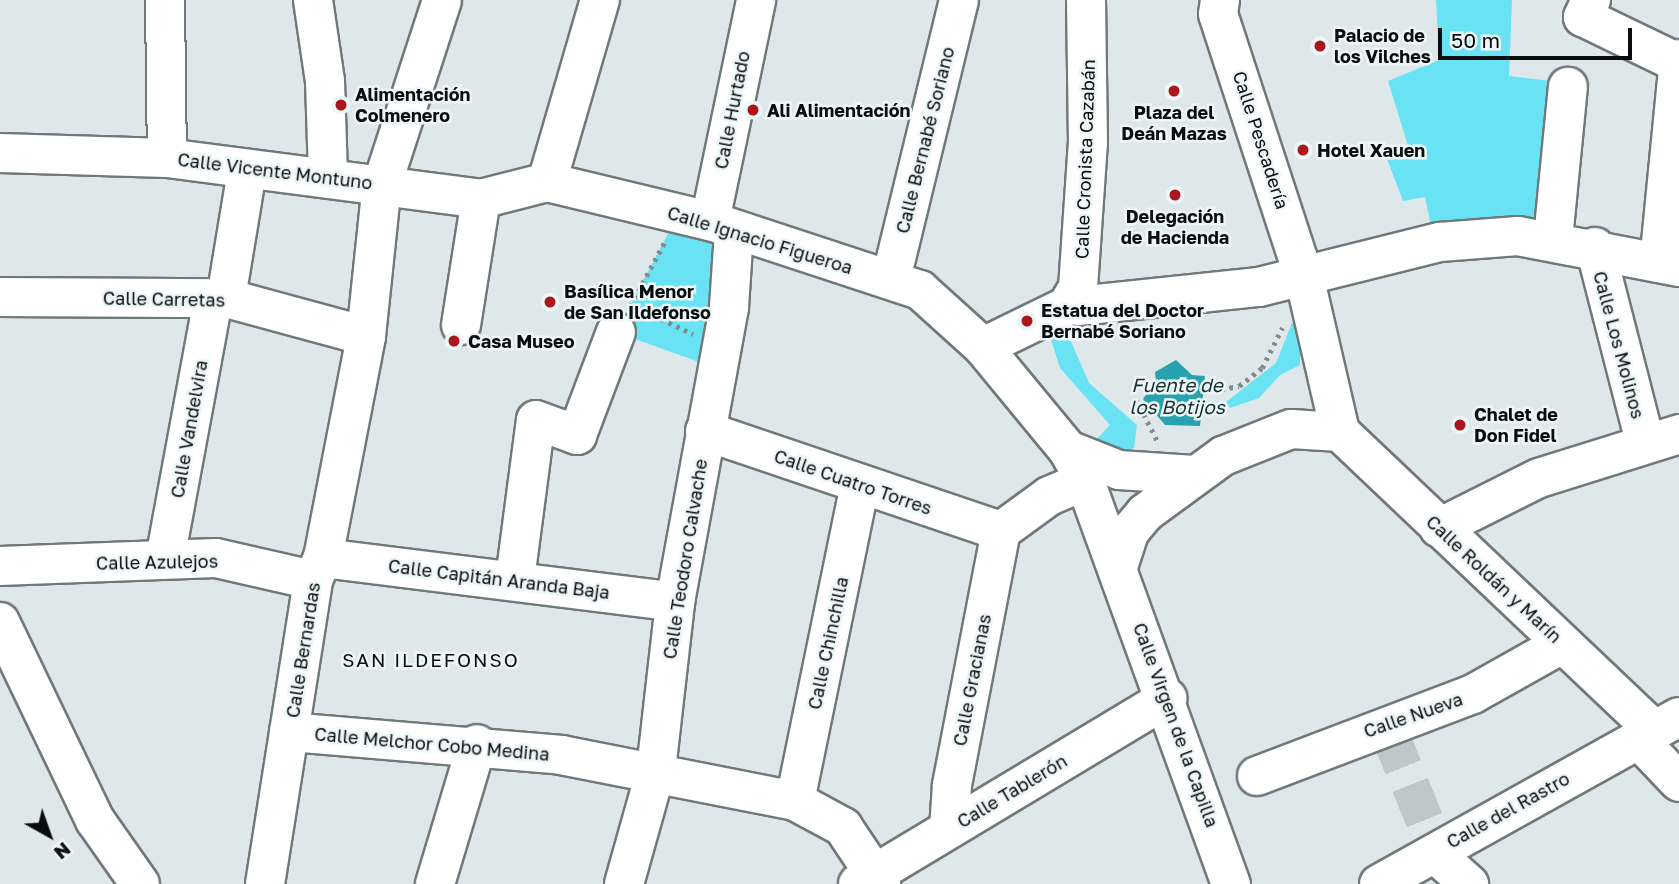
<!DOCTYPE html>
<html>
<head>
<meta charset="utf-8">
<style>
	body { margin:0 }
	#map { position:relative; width:1679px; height:884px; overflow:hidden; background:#dee8ea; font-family:"Golos Text",sans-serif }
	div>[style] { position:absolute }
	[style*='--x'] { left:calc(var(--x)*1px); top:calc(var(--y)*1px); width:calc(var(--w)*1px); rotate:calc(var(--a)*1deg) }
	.green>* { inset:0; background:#69e3f3 }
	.water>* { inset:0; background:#29a2b0 }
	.minor-tunnel>* { height:38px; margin-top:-19px; transform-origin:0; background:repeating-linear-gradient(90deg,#bec7c9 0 38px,transparent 0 57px) }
	.path>* { height:4.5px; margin-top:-2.25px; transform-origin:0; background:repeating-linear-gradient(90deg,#848b8d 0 3.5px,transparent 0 8.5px) }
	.roads { filter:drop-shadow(2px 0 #70797a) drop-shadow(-2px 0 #70797a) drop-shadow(0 2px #70797a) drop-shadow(0 -2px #70797a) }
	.minor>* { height:38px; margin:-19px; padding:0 19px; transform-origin:19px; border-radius:19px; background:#fff }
	.major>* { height:38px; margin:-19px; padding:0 19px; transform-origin:19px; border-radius:19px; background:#fff }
	.dots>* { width:19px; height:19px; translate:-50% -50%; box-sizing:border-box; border:4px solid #ecf6f7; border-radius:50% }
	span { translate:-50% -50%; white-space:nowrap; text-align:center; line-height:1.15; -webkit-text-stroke:5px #ecf6f7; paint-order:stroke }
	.poi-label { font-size:18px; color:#0a0d0e; font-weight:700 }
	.left { translate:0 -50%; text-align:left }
	.street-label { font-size:18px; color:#0a0d0e }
	.water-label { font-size:19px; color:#173134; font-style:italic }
	.neighbourhood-label { font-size:19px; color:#0a0d0e; letter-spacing:2px }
	.north { position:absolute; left:14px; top:800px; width:70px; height:70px; -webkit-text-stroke:5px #ecf6f7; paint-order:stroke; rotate:140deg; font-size:19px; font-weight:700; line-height:28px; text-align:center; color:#0a0d0e }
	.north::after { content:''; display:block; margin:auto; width:24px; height:32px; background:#0a0d0e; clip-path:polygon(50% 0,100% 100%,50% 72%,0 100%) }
	.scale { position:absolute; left:1438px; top:28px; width:194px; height:32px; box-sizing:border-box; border:4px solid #0a0d0e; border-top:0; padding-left:9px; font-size:21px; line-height:24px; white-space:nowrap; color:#0a0d0e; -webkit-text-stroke:5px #ecf6f7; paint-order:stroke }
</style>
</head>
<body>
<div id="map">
	<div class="green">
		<div style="clip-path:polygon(1436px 0,1512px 0,1509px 76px,1559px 82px,1548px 222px,1511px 215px,1431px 226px,1425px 197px,1403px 201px,1387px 159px,1409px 149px,1388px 81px,1439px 60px)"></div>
		<div style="clip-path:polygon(672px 226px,734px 231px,710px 366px,616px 332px)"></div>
		<div style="clip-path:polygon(1292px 323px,1311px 328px,1300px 345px,1300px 365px,1280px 375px,1259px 398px,1230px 408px,1226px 402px,1276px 363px)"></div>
		<div style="clip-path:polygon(1067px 332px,1089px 383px,1137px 425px,1134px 448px,1122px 452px,1096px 440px,1110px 425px,1060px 368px,1050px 336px)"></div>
	</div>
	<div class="water">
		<div style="clip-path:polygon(1176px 360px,1192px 375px,1205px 376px,1200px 426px,1165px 425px,1143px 399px,1156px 381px,1155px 372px)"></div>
	</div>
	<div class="minor-tunnel">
		<div style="--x:1389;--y:732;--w:105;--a:68.1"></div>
	</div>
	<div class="path">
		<div style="--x:630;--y:306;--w:72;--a:-61.6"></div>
		<div style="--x:638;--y:308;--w:61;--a:25.3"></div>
		<div style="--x:1221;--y:389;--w:18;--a:-9"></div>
		<div style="--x:1239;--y:386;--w:29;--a:-38"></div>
		<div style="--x:1262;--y:368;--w:45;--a:-63.4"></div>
		<div style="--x:1136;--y:399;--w:48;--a:62.9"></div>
	</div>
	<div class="roads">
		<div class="minor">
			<div style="--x:165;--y:0;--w:158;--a:89.3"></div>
			<div style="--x:313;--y:0;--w:82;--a:81.6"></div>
			<div style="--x:325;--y:81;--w:97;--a:88.2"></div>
			<div style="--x:1220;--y:0;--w:14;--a:98"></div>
			<div style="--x:1218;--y:14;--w:280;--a:71.9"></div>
			<div style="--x:1305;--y:280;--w:156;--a:77"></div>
			<div style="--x:1591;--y:0;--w:19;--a:115"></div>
			<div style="--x:1583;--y:17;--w:106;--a:25.8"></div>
			<div style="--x:0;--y:153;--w:167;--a:1.7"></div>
			<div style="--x:167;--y:158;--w:317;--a:7.4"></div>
			<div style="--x:481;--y:199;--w:68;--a:-14.4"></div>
			<div style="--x:547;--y:182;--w:168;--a:13.5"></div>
			<div style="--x:710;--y:221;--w:221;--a:18.2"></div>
			<div style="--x:920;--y:290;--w:85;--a:42.1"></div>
			<div style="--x:983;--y:347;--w:134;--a:50.5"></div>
			<div style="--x:1068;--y:450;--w:35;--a:61"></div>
			<div style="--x:1085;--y:481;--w:429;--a:70.1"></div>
			<div style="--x:547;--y:182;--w:190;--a:-73.8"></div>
			<div style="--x:710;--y:221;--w:226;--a:-78.2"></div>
			<div style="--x:1553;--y:239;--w:153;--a:-84.4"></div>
			<div style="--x:1595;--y:247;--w:201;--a:75.6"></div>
			<div style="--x:1659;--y:263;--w:205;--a:-84.4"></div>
			<div style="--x:891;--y:279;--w:287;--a:-76.3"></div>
			<div style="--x:0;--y:297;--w:226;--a:0.3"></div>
			<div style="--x:226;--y:298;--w:145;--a:15.2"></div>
			<div style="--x:226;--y:298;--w:129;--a:-80.6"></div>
			<div style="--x:1078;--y:306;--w:182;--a:-6"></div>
			<div style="--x:1259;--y:287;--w:187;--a:-14"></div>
			<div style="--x:1440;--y:242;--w:78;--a:-4.4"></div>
			<div style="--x:1518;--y:236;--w:164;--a:10.9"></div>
			<div style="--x:461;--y:325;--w:128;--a:-81"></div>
			<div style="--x:983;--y:347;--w:93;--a:-26"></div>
			<div style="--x:1067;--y:306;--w:21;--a:-59"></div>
			<div style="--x:1078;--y:288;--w:145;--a:-86.1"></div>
			<div style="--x:1088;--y:143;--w:143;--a:-90.8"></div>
			<div style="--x:705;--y:431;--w:312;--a:18.7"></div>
			<div style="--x:1340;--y:432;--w:426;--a:43.5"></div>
			<div style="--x:1068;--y:450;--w:55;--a:21.4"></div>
			<div style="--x:1119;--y:470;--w:75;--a:3.8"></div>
			<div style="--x:1439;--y:528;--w:112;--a:-26.6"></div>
			<div style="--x:1539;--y:478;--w:147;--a:-17.4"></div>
			<div style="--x:1001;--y:531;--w:59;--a:-36.1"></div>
			<div style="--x:1049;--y:496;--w:39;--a:-23"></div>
			<div style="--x:323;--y:558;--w:355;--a:7.1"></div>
			<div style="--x:165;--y:559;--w:264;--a:-79.5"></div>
			<div style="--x:0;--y:566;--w:216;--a:-2.1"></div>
			<div style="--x:216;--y:558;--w:99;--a:12.8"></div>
			<div style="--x:1118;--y:567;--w:38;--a:-72"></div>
			<div style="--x:1130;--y:531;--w:23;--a:-50"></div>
			<div style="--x:1145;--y:513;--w:97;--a:-36.2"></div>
			<div style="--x:1223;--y:456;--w:73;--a:-21.7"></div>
			<div style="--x:1291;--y:429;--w:49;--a:3.5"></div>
			<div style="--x:515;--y:579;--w:160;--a:-82.5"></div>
			<div style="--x:536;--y:420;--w:44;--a:20.1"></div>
			<div style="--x:577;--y:435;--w:110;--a:-69.3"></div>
			<div style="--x:0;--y:622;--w:220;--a:64.4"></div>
			<div style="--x:95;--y:820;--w:78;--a:54.9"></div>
			<div style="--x:289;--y:732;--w:273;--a:4.8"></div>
			<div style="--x:561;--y:755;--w:238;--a:11.1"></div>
			<div style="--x:795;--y:801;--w:55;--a:28.4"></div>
			<div style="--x:843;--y:827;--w:69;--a:56.3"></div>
			<div style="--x:1257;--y:776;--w:231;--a:-20.8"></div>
			<div style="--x:1473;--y:694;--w:102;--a:-29.3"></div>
			<div style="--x:795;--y:801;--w:323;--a:-78.4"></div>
			<div style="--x:949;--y:829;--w:44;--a:-86.1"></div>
			<div style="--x:952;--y:785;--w:259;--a:-79.1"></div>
			<div style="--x:1441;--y:859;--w:38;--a:42"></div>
			<div style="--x:265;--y:884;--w:308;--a:-81"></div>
			<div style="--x:313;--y:580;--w:24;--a:-66"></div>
			<div style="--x:323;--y:558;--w:226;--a:-79"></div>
			<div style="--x:366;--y:336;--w:152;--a:-84"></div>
			<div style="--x:382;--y:185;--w:194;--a:-72"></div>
			<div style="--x:435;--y:884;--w:146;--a:-73.3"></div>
			<div style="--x:624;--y:884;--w:118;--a:-74.3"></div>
			<div style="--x:656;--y:770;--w:169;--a:-83.5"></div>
			<div style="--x:675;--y:602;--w:300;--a:-79.6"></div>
			<div style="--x:729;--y:307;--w:76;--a:-86.2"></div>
			<div style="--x:858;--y:884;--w:361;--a:-31"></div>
			<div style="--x:1379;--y:884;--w:343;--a:-29.1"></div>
		</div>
		<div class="major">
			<div style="--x:1639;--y:740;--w:58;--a:46.4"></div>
		</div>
	</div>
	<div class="dots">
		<div style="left:1320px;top:46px;background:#aa161c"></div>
		<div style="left:1174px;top:91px;background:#aa161c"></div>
		<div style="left:341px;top:105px;background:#aa161c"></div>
		<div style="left:753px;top:110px;background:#aa161c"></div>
		<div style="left:1303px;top:150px;background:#aa161c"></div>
		<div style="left:1175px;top:195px;background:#aa161c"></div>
		<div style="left:550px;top:302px;background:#aa161c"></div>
		<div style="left:1027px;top:321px;background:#aa161c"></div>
		<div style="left:454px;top:341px;background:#aa161c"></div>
		<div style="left:1460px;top:425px;background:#aa161c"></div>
	</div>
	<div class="poi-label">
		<span class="left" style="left:1334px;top:46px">Palacio de<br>los Vilches</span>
		<span class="left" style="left:355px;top:105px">Alimentación<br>Colmenero</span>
		<span class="left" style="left:767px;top:110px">Ali Alimentación</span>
		<span style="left:1174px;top:123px">Plaza del<br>Deán Mazas</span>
		<span class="left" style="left:1317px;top:150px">Hotel Xauen</span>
		<span style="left:1175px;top:227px">Delegación<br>de Hacienda</span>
		<span class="left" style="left:564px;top:302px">Basílica Menor<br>de San Ildefonso</span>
		<span class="left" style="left:1041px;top:321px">Estatua del Doctor<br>Bernabé Soriano</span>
		<span class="left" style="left:468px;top:341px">Casa Museo</span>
		<span class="left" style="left:1474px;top:425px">Chalet de<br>Don Fidel</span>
	</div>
	<div class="street-label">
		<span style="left:732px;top:110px;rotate:-79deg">Calle Hurtado</span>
		<span style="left:925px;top:140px;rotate:-76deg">Calle Bernabé Soriano</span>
		<span style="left:1261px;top:140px;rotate:72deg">Calle Pescadería</span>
		<span style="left:1085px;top:159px;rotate:-88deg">Calle Cronista Cazabán</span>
		<span style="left:275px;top:171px;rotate:7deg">Calle Vicente Montuno</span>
		<span style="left:760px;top:240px;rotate:17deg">Calle Ignacio Figueroa</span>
		<span style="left:164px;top:299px;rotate:1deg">Calle Carretas</span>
		<span style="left:1619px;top:345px;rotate:75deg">Calle Los Molinos</span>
		<span style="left:189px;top:429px;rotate:-80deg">Calle Vandelvira</span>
		<span style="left:853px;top:482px;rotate:19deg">Calle Cuatro Torres</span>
		<span style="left:685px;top:559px;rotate:-81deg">Calle Teodoro Calvache</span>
		<span style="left:157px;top:562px;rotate:-1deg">Calle Azulejos</span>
		<span style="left:499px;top:579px;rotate:7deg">Calle Capitán Aranda Baja</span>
		<span style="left:1494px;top:579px;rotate:43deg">Calle Roldán y Marín</span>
		<span style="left:828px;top:643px;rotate:-78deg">Calle Chinchilla</span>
		<span style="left:303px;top:650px;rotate:-81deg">Calle Bernardas</span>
		<span style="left:972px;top:680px;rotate:-79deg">Calle Gracianas</span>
		<span style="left:1413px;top:715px;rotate:-19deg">Calle Nueva</span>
		<span style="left:1176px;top:725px;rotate:70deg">Calle Virgen de la Capilla</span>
		<span style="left:432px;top:744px;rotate:5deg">Calle Melchor Cobo Medina</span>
		<span style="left:1012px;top:791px;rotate:-31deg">Calle Tablerón</span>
		<span style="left:1508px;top:810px;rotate:-29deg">Calle del Rastro</span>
	</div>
	<div class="water-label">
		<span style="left:1177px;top:396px">Fuente de<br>los Botijos</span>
	</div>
	<div class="neighbourhood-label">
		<span style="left:431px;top:660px">SAN ILDEFONSO</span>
	</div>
	<div class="north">N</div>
	<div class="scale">50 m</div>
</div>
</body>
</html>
